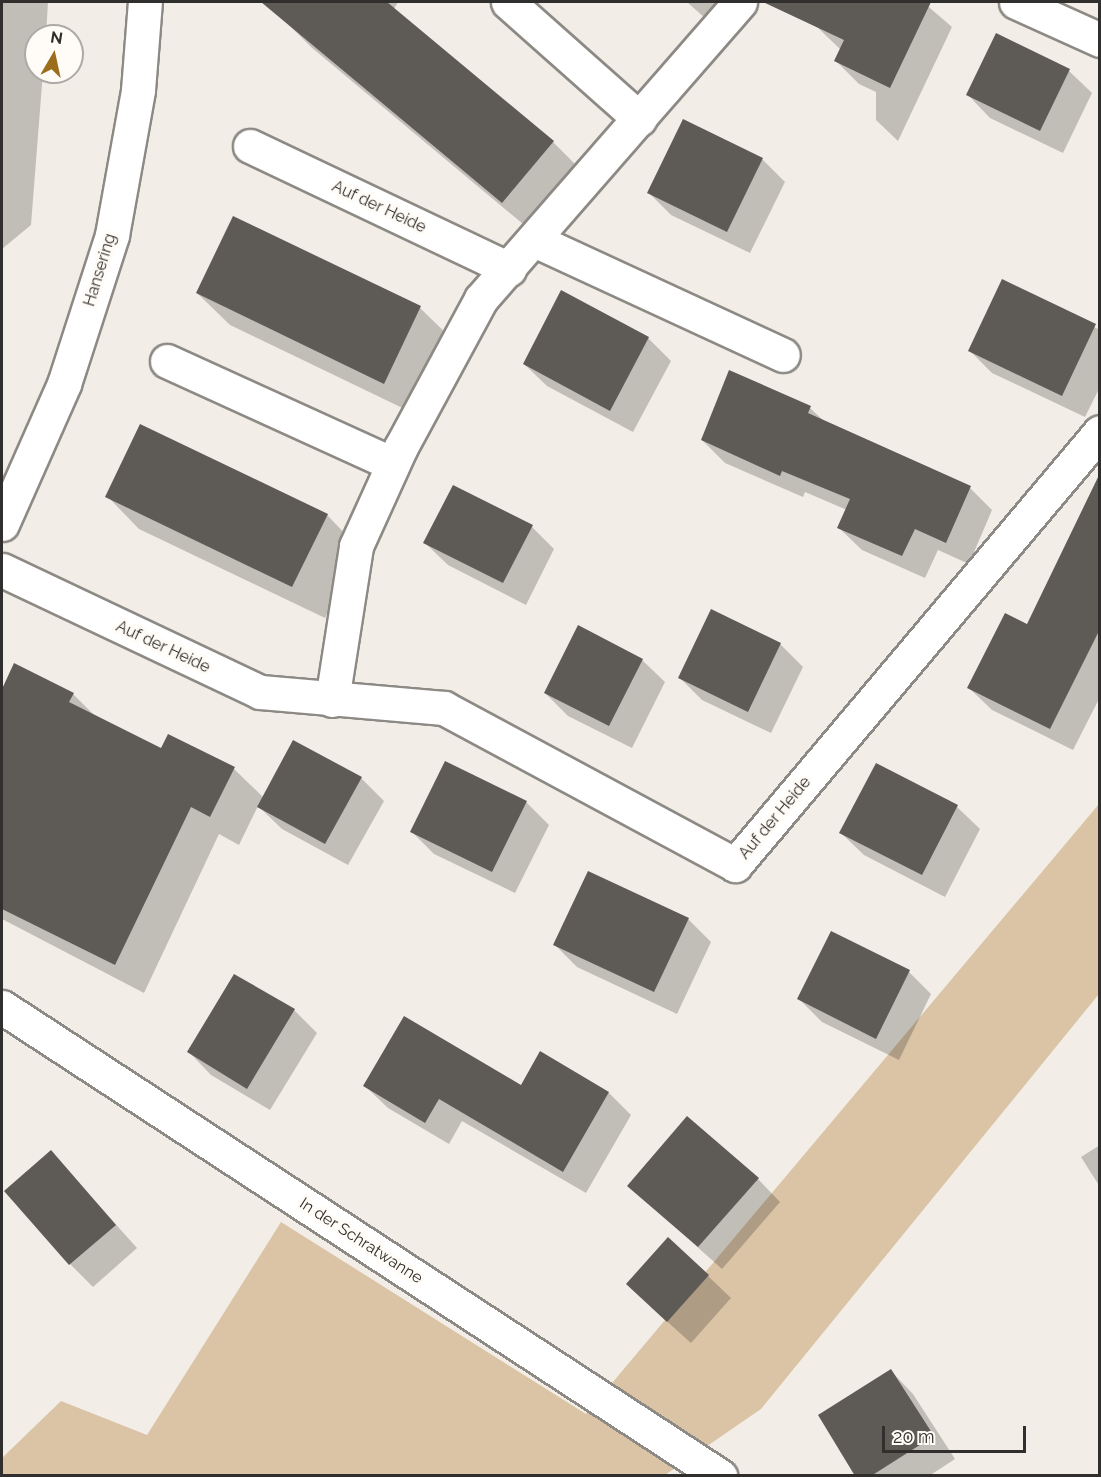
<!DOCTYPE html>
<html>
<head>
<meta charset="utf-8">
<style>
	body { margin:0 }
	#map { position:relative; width:1101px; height:1477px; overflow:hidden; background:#f2eee7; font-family:Raleway,sans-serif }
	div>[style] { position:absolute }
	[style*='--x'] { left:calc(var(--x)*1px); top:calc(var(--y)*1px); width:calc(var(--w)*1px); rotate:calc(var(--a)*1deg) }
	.green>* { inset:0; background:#dac4a5 }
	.shadow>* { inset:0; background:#0003 }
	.building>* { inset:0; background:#5e5a55 }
	.roads { filter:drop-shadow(2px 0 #8d8984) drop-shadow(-2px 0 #8d8984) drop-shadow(0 2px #8d8984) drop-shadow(0 -2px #8d8984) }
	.street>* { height:33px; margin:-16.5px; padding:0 16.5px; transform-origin:16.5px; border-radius:16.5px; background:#fff }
	.secondary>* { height:33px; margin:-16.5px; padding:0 16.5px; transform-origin:16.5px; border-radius:16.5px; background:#fff }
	span { translate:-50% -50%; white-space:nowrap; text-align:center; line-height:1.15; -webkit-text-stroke:6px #fffbf6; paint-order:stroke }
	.street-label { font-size:16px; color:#312f2d }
	.frame { position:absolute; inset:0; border:3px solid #312f2d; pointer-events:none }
	.north { position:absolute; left:24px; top:24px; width:60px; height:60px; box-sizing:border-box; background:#fffbf6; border:2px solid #ada9a6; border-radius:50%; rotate:9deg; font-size:16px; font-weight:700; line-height:24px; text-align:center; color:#312f2d }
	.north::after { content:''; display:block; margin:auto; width:21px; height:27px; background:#9a6e1d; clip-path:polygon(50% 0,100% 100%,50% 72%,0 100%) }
	.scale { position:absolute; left:882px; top:1426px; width:144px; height:27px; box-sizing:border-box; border:3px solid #312f2d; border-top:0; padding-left:8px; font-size:18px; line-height:21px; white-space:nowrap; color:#312f2d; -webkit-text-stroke:4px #fffbf6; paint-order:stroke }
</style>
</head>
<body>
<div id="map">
	<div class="green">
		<div style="clip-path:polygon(1099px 804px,1099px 994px,761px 1409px,665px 1475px,2px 1476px,2px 1458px,61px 1401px,147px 1435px,281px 1222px,586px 1414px)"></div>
	</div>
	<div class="shadow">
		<div style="clip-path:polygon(2px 2px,48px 2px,46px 36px,36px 36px,36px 72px,43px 72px,31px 225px,2px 249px)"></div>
		<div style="clip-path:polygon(278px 2px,398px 2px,394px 9px,553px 142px,585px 174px,535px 234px,311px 47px,279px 15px,285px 8px)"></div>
		<div style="clip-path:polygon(687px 2px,736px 2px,714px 26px)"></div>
		<div style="clip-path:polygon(827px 2px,923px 2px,952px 27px,898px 141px,876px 120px,876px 92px,859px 84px,836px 61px,841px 50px,815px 25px)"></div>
		<div style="clip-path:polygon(1069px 71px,1092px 93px,1063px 153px,990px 118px,968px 95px)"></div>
		<div style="clip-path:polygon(762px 159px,785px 182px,750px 253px,671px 215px,649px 193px)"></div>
		<div style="clip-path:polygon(234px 218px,420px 308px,453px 340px,417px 415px,230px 325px,197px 293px)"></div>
		<div style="clip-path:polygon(1003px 281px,1100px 330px,1100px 387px,1085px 417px,992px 373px,969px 350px)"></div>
		<div style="clip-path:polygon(648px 338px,671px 361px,633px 432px,547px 386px,524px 364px)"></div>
		<div style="clip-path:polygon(730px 372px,810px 408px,825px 422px,970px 488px,992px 510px,969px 564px,938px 550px,925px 578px,862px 550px,839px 528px,847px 510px,805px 492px,803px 497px,725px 463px,702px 440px)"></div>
		<div style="clip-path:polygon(107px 496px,327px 515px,359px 548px,325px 618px,139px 529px)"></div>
		<div style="clip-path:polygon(1100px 510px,1100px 697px,1073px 750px,992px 710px,969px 688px,1028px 626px)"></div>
		<div style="clip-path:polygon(532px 527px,554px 549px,526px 605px,448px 565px,425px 543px)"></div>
		<div style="clip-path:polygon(712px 611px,780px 644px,803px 667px,771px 733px,702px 700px,680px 678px)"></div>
		<div style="clip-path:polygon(642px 660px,665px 682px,632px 748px,568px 716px,545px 693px)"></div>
		<div style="clip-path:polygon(15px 665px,73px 694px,96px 717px,162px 750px,234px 769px,264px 798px,361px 778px,384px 801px,348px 865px,282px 829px,258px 806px,239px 845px,219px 834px,144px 993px,2px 919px,2px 692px)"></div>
		<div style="clip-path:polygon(876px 765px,957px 807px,980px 829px,945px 897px,864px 855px,841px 833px)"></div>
		<div style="clip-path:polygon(526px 802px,549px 825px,515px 893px,434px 854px,412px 832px)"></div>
		<div style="clip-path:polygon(688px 919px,711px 942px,677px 1014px,577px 967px,555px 945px)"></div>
		<div style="clip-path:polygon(909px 972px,931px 994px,899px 1060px,822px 1022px,799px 999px)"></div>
		<div style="clip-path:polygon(294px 1010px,317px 1033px,270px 1110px,211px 1075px,189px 1052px)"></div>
		<div style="clip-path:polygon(365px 1086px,521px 1087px,609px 1093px,631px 1115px,586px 1193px,462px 1121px,449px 1144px,388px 1108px)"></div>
		<div style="clip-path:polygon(1100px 1145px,1100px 1187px,1081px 1157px)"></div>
		<div style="clip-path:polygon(51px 1152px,137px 1248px,93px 1287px,70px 1264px)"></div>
		<div style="clip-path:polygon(758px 1179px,780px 1202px,722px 1269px,629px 1186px)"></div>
		<div style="clip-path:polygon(708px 1276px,731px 1298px,691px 1343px,651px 1307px)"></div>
		<div style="clip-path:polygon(891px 1371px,913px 1394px,955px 1459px,929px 1476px,857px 1476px)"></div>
	</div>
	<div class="building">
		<div style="clip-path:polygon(261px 2px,387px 2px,554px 141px,502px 203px)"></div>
		<div style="clip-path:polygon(763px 2px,931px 2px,890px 88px,834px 61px,844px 40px)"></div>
		<div style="clip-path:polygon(996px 33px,1070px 69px,1040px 131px,966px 95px)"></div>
		<div style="clip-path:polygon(683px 119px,763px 158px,727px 232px,647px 193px)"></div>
		<div style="clip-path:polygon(233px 216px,421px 306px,384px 384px,196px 293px)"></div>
		<div style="clip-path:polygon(1002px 279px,1096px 324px,1062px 396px,968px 351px)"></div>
		<div style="clip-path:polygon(561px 290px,649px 337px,610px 411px,523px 364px)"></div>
		<div style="clip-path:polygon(729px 370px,811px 406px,808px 413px,971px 486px,946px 543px,915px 529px,902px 556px,837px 528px,850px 499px,782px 471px,780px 476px,701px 440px)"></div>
		<div style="clip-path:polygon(140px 424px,328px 514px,292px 587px,105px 497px)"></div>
		<div style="clip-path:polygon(1100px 473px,1100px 629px,1050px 729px,967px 688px,1005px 613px,1027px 624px)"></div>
		<div style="clip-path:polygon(453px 485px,533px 525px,503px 583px,423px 543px)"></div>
		<div style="clip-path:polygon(711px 609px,781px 643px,748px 712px,678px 678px)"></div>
		<div style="clip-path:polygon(578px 625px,643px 659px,609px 726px,544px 693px)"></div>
		<div style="clip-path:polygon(14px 663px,74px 693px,69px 702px,161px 748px,168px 734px,235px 767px,210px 817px,191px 807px,115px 965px,2px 909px,2px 689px)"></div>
		<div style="clip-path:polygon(293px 740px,362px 777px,325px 844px,257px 807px)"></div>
		<div style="clip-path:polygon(445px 761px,527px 801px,492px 872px,410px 832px)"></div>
		<div style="clip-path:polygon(876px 763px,958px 805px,922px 875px,839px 833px)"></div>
		<div style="clip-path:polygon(588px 871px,689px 918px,654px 992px,553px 945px)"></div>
		<div style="clip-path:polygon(831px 931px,910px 970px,876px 1039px,797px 999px)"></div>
		<div style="clip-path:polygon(234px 974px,295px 1009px,247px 1089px,187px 1052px)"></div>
		<div style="clip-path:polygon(404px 1016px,521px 1085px,540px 1051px,609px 1092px,563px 1172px,439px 1099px,425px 1123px,363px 1086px)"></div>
		<div style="clip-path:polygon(687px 1116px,759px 1178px,698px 1247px,627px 1186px)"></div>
		<div style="clip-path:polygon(51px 1150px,116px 1225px,69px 1265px,4px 1191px)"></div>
		<div style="clip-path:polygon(668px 1237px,709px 1275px,667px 1322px,626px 1284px)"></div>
		<div style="clip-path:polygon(891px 1369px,934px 1436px,871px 1476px,855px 1476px,818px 1415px)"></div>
	</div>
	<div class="roads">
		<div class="street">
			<div style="--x:508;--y:2;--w:176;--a:41.6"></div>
			<div style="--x:1016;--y:2;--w:92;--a:24.3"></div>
			<div style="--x:250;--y:146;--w:287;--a:25.4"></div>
			<div style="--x:534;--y:240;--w:274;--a:24.8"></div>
			<div style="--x:167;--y:361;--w:248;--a:24.5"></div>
			<div style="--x:2;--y:570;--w:285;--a:25.3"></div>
			<div style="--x:260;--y:692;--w:185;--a:5"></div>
			<div style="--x:444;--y:708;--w:331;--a:28.3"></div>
			<div style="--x:735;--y:865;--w:566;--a:-49.87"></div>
			<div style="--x:332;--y:700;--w:156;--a:-81.1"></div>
			<div style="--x:356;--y:546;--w:109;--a:-65.6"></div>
			<div style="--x:401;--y:447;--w:168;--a:-61.6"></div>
			<div style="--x:481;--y:299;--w:394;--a:-48.9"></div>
			<div style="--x:2;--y:1007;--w:858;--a:33.15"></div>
		</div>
		<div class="secondary">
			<div style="--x:2;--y:524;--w:153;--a:-66.1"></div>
			<div style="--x:64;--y:384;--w:157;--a:-72.1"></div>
			<div style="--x:112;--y:235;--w:147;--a:-79.8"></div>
			<div style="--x:138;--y:90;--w:88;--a:-85.5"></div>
		</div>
	</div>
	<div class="street-label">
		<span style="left:379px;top:207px;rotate:25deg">Auf der Heide</span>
		<span style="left:100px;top:270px;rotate:-73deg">Hansering</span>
		<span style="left:163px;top:647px;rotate:25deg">Auf der Heide</span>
		<span style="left:775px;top:818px;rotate:-50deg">Auf der Heide</span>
		<span style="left:361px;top:1241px;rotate:33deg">In der Schratwanne</span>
	</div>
	<div class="frame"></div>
	<div class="north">N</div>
	<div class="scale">20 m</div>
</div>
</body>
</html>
